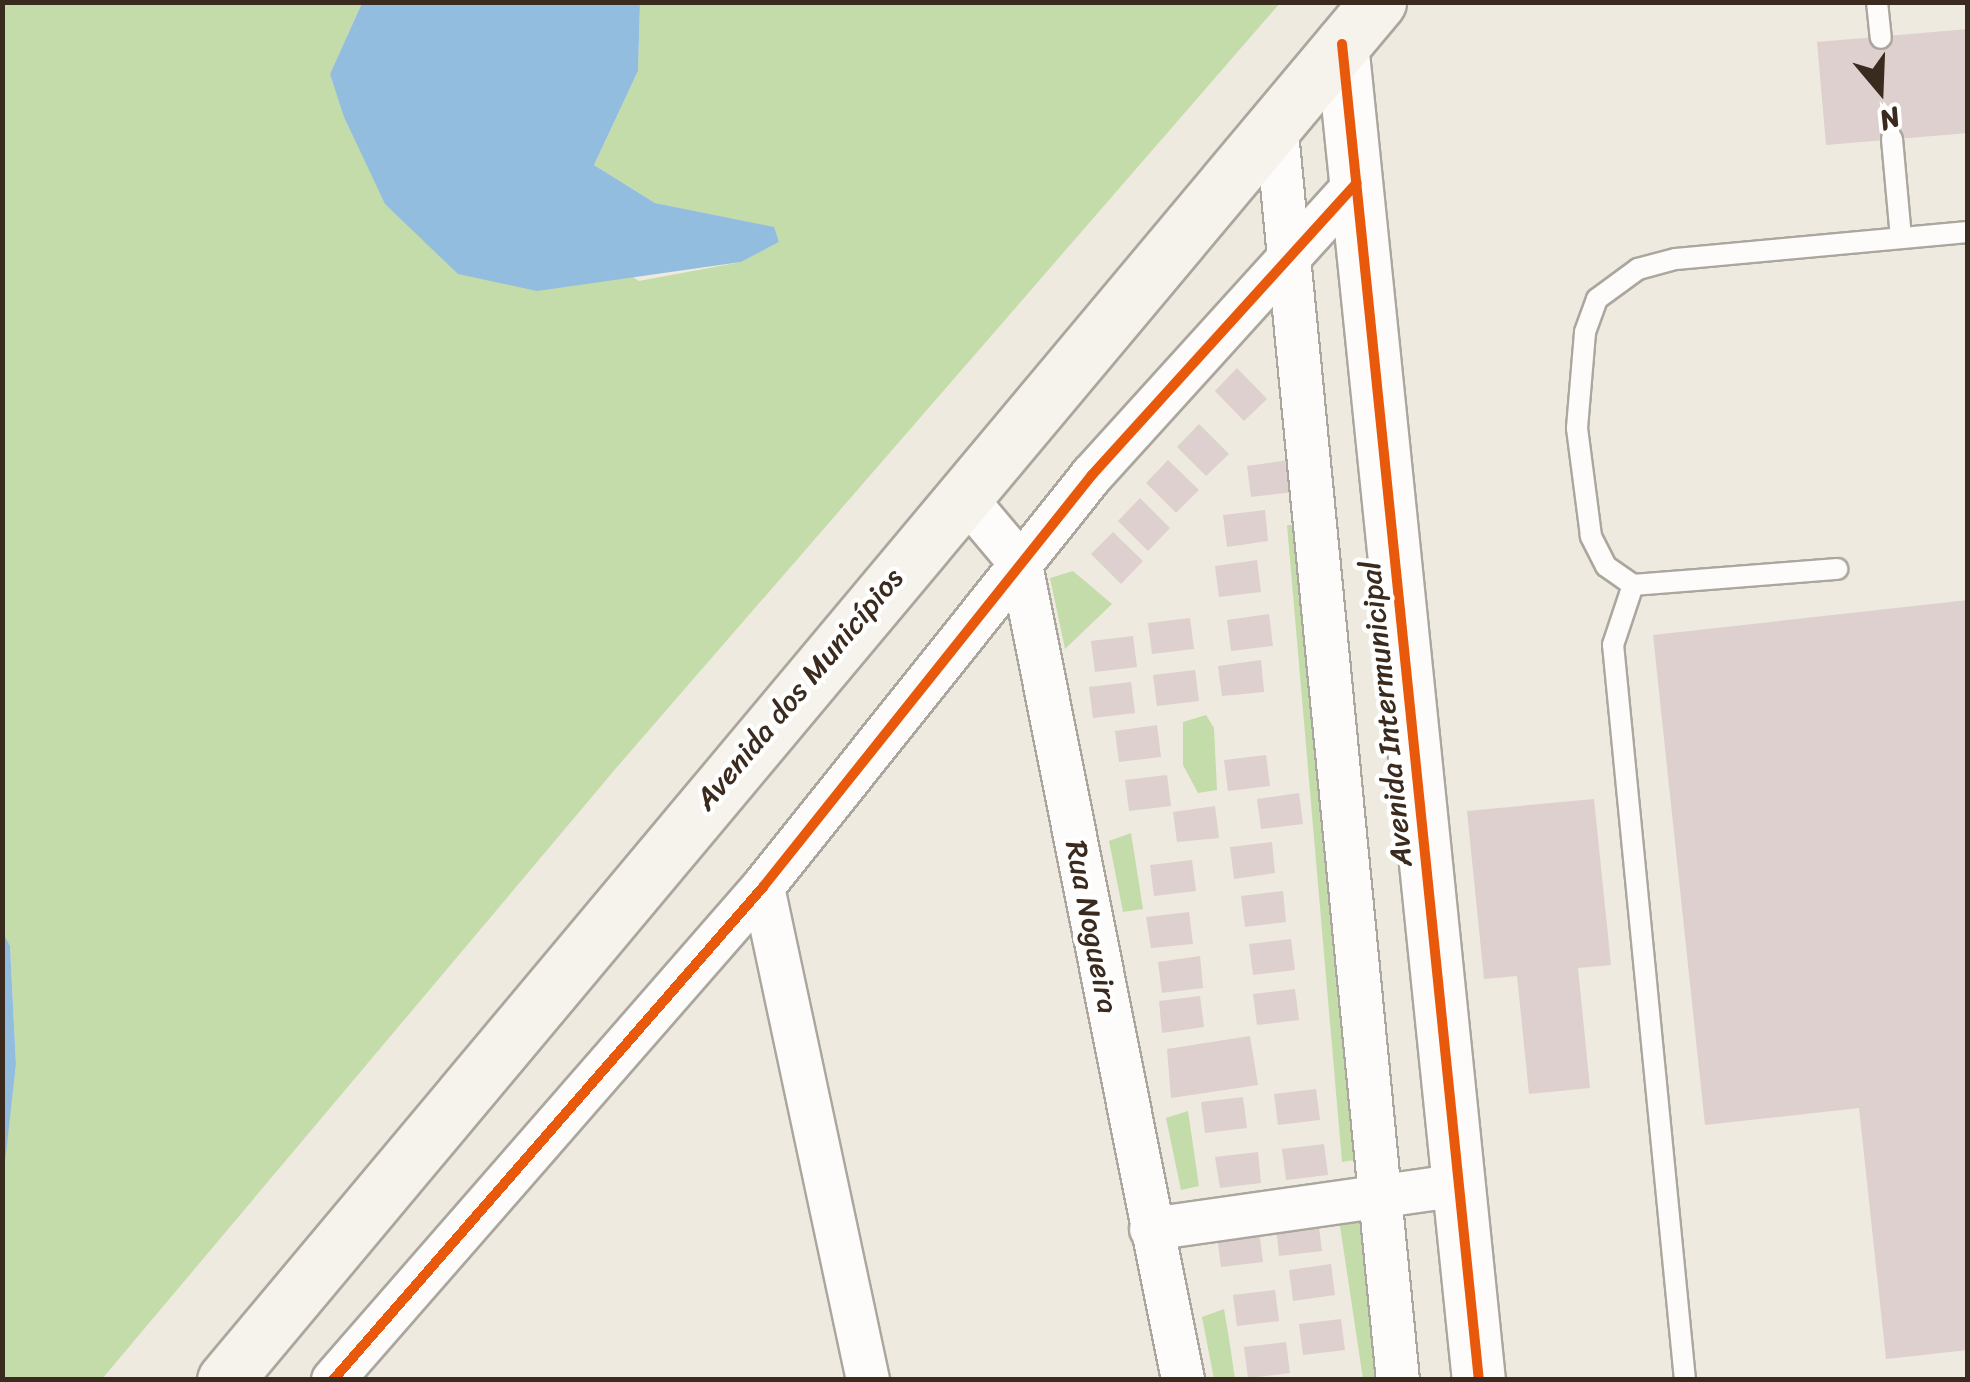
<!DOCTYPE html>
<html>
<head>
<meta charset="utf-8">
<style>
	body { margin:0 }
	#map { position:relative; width:1970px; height:1382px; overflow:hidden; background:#efeadf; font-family:Sriracha,sans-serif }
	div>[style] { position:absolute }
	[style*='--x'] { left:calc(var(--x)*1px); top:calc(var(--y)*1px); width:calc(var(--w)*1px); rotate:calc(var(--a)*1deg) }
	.green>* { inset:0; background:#c4dcaa }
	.water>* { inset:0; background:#93bdde }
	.building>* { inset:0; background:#ddd0ce }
	.roads { filter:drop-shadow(2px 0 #aba69e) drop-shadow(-2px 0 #aba69e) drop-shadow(0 2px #aba69e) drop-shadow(0 -2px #aba69e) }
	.service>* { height:20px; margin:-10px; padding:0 10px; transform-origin:10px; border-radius:10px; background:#fdfcfa }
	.minor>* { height:42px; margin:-21px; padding:0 21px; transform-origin:21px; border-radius:21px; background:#fdfcfa }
	.tertiary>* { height:52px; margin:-26px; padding:0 26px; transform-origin:26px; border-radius:26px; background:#fdfcfa }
	.secondary>* { height:55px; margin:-27.5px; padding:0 27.5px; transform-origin:27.5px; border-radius:27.5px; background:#f6f2ec }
	.cycleway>* { height:10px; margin:-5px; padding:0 5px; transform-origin:5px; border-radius:5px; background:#e8590c }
	span { translate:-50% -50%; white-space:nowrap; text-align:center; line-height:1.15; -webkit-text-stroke:9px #fff; paint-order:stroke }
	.street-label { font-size:30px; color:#3b2a1e }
	.frame { position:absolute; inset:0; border:5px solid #3b2a1e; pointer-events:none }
	.north { position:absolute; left:1830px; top:40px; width:100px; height:100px; -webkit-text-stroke:8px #fff; paint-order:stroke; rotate:161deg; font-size:28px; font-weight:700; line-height:40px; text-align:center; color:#3b2a1e }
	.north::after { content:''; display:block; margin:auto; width:35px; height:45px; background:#3b2a1e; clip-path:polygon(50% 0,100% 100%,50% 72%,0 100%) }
</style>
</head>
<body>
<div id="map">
	<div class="green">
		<div style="clip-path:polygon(2px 3px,362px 3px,330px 74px,639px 281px,741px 262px,779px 242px,773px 227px,655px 203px,594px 165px,638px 71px,640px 3px,1280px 3px,617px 767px,102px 1379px,3px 1379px,2px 1180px,16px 1064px,10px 946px,2px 933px)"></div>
		<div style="clip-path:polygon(1287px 525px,1302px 525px,1361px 1159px,1342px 1162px)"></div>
		<div style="clip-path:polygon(1073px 571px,1112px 604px,1065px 649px,1050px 578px)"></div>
		<div style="clip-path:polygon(1206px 715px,1214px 728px,1217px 790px,1198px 793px,1183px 765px,1183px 722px)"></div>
		<div style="clip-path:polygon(1131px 833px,1143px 909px,1123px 912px,1109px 841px)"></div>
		<div style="clip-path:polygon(1188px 1111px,1199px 1186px,1181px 1190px,1166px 1118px)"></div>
		<div style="clip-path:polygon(1371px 1203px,1390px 1379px,1363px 1379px,1337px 1206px)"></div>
		<div style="clip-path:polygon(1224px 1309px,1230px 1345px,1235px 1379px,1214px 1379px,1202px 1317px)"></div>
	</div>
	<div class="water">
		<div style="clip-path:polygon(362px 3px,640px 3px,638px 71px,594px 165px,655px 203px,774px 227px,779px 242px,741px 262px,537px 291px,458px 274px,385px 204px,344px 117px,330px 74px)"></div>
		<div style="clip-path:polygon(3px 933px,10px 946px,16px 1064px,3px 1180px)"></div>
	</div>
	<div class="building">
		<div style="clip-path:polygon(1968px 29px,1968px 133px,1826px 145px,1817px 42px)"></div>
		<div style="clip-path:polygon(1237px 368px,1267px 399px,1244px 421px,1215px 391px)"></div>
		<div style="clip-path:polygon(1199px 424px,1229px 454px,1206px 476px,1177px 447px)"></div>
		<div style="clip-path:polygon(1168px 460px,1199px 490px,1176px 513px,1146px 483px)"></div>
		<div style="clip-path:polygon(1289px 460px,1293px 492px,1251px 497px,1247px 466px)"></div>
		<div style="clip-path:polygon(1140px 498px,1170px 528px,1148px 551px,1118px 521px)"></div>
		<div style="clip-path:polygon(1265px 510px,1268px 541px,1227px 547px,1223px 515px)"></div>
		<div style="clip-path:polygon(1113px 532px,1143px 561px,1121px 584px,1091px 554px)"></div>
		<div style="clip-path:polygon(1257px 560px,1261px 592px,1219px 597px,1215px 566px)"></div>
		<div style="clip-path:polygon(1968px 600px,1968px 1350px,1886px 1359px,1859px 1108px,1705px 1125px,1653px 635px)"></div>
		<div style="clip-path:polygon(1269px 614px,1273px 646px,1231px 651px,1227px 620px)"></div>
		<div style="clip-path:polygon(1190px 618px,1194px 649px,1152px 654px,1148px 623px)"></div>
		<div style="clip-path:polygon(1133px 636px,1137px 667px,1095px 672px,1091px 641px)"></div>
		<div style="clip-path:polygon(1261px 660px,1264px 692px,1222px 696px,1218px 666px)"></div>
		<div style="clip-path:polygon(1195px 670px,1199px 701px,1157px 706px,1153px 675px)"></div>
		<div style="clip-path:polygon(1131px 682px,1135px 713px,1093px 718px,1089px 687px)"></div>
		<div style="clip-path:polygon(1157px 725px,1161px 757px,1119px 762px,1115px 731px)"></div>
		<div style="clip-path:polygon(1266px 755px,1270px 786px,1228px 791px,1224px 760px)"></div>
		<div style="clip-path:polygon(1167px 775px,1171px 806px,1129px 811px,1125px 780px)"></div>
		<div style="clip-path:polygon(1299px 793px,1303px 824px,1261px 829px,1257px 799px)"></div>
		<div style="clip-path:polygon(1594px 799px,1611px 965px,1578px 968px,1590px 1088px,1529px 1094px,1517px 976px,1484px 979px,1467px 811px)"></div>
		<div style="clip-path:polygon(1215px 806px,1219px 838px,1177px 842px,1173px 812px)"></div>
		<div style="clip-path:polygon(1272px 842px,1275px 873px,1234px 879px,1230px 847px)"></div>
		<div style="clip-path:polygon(1192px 860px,1196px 891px,1154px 896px,1150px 865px)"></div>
		<div style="clip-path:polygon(1283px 891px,1286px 922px,1245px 927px,1241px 896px)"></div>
		<div style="clip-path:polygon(1189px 912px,1193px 944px,1151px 948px,1146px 917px)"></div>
		<div style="clip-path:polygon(1291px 939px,1295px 970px,1253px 975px,1249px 944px)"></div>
		<div style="clip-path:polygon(1200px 956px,1203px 988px,1162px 993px,1158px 962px)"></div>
		<div style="clip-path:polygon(1295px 989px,1299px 1020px,1257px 1025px,1253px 994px)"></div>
		<div style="clip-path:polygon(1200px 996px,1204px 1027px,1162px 1033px,1159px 1001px)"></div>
		<div style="clip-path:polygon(1250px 1036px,1258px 1085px,1171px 1098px,1167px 1049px)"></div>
		<div style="clip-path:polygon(1316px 1089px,1320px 1120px,1278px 1125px,1274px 1094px)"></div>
		<div style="clip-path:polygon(1243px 1097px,1247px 1128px,1205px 1133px,1201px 1102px)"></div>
		<div style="clip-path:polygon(1324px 1144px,1328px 1175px,1286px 1180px,1282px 1149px)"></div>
		<div style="clip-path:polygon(1258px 1152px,1261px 1183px,1220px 1188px,1215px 1157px)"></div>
		<div style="clip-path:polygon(1318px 1220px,1322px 1251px,1279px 1256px,1276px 1225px)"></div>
		<div style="clip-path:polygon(1259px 1231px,1263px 1262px,1221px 1267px,1217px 1236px)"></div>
		<div style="clip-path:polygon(1331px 1264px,1335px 1295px,1293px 1301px,1289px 1270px)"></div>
		<div style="clip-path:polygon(1275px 1290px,1279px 1321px,1237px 1326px,1233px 1295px)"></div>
		<div style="clip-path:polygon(1341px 1319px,1345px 1350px,1303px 1355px,1299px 1324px)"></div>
		<div style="clip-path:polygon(1286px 1342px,1290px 1373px,1248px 1378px,1244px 1347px)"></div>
	</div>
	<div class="roads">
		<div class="service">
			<div style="--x:1877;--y:2;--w:36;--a:84"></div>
			<div style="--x:1892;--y:139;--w:99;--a:84.8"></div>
			<div style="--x:1633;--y:585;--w:205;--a:-4.5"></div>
			<div style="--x:1685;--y:1380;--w:739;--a:-95.59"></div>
			<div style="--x:1613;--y:645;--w:63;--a:-71.6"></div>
			<div style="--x:1633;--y:585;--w:33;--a:-145"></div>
			<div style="--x:1606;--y:566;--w:34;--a:-117"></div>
			<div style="--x:1591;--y:536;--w:109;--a:-97.4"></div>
			<div style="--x:1577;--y:428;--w:96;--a:-85.2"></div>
			<div style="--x:1585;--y:332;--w:35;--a:-70"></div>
			<div style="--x:1597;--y:299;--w:51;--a:-36.2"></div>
			<div style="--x:1638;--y:269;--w:39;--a:-15"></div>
			<div style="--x:1676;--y:259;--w:293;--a:-5.3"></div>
		</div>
		<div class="minor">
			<div style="--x:1276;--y:123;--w:1263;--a:84.46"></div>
			<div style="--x:962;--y:494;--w:92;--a:49.9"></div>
			<div style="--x:1021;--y:564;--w:832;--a:78.77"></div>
			<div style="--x:763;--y:887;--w:504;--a:77.98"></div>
			<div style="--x:1151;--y:1229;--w:311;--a:-8.1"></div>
			<div style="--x:333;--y:1380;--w:654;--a:-48.9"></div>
			<div style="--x:763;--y:887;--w:527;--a:-51.39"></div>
			<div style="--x:1092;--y:475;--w:394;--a:-47.8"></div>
		</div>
		<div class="tertiary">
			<div style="--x:1342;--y:44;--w:1343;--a:84.15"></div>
		</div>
		<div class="secondary">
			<div style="--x:225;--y:1380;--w:1797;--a:-50.08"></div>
		</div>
	</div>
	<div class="cycleway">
		<div style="--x:1342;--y:44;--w:1343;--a:84.15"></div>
		<div style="--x:333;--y:1380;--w:654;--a:-48.9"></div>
		<div style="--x:763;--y:887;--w:527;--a:-51.39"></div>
		<div style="--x:1092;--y:475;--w:394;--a:-47.8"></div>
	</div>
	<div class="street-label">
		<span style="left:799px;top:689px;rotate:-50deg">Avenida dos Municípios</span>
		<span style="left:1386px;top:714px;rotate:-96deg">Avenida Intermunicipal</span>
		<span style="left:1092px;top:927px;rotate:79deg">Rua Nogueira</span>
	</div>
	<div class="frame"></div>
	<div class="north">N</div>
</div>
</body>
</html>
